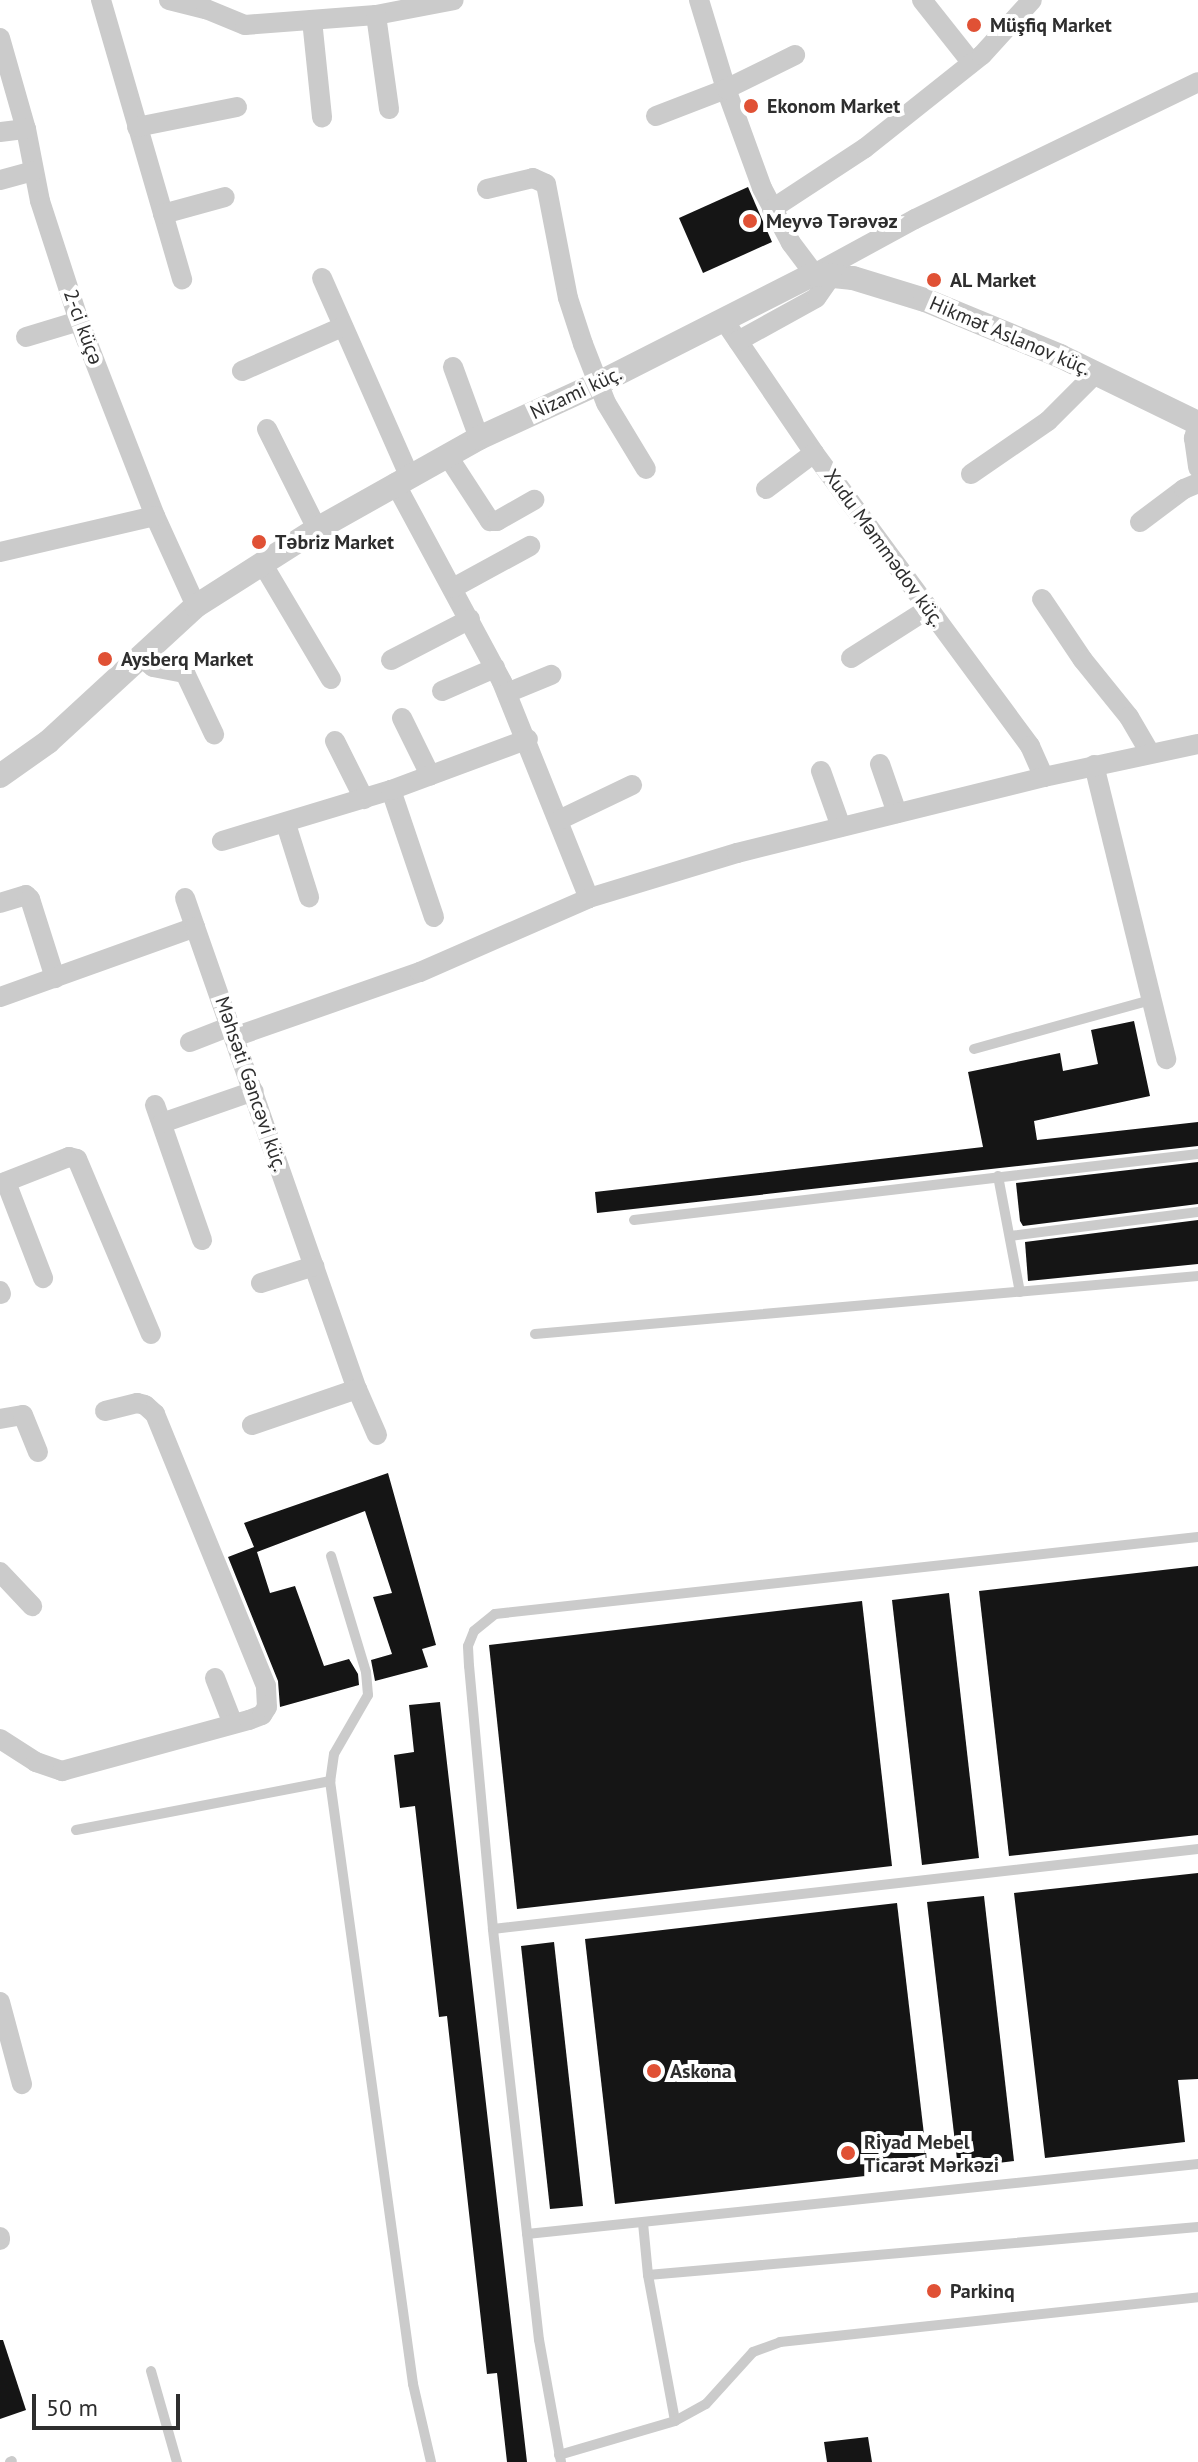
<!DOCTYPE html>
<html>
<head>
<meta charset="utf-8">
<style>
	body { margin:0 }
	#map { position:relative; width:1198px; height:2462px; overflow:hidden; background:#fff; font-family:"PT Sans",sans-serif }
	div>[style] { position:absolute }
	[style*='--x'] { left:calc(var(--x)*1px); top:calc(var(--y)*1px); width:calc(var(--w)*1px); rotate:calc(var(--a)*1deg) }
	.building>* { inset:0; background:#151515 }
	.service>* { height:10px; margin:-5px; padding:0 5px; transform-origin:5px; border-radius:5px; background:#cbcbcb }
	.minor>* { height:20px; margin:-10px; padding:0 10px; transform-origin:10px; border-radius:10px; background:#cbcbcb }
	.tertiary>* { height:24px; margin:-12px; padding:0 12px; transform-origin:12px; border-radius:12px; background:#cbcbcb }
	.dots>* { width:22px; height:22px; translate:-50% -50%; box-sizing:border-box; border:4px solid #fff; border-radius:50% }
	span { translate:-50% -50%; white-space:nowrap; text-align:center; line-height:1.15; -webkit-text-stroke:8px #fff; paint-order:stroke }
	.poi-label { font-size:20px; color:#2e2e2e; font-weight:700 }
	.left { translate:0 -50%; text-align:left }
	.street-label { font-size:20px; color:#2e2e2e }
	.scale { position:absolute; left:32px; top:2394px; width:148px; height:36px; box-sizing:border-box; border:4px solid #2e2e2e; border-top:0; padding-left:10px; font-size:24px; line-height:28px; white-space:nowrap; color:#2e2e2e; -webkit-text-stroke:6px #fff; paint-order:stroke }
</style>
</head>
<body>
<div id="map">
	<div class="building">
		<div style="clip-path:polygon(748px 187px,772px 242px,703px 273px,679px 218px)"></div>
		<div style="clip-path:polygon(1134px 1021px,1150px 1096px,1034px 1121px,1037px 1140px,1198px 1122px,1198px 1146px,597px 1213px,595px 1192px,983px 1147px,968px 1072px,1060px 1053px,1063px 1071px,1098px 1064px,1091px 1030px)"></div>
		<div style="clip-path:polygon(1198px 1162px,1198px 1204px,1023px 1226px,1020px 1221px,1016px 1183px)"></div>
		<div style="clip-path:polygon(1198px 1220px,1198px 1264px,1028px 1281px,1025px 1242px)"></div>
		<div style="clip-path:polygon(388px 1473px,436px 1645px,422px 1649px,428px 1667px,375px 1681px,371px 1660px,392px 1654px,373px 1597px,392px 1593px,365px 1511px,257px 1552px,270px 1593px,295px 1586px,324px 1666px,349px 1659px,358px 1674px,359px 1685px,280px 1707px,278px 1681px,228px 1557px,254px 1547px,244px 1523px)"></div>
		<div style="clip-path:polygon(1198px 1566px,1198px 1835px,1009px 1856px,979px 1591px)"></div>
		<div style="clip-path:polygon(949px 1593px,979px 1858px,922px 1865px,892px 1600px)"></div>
		<div style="clip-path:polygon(862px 1601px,892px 1866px,517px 1909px,489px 1645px)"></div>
		<div style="clip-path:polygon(440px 1702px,527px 2462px,507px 2462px,497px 2373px,487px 2374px,447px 2016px,439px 2017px,415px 1806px,400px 1808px,394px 1755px,414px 1752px,409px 1705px)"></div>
		<div style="clip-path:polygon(1198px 1873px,1198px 2079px,1178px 2080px,1185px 2142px,1045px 2158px,1014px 1893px)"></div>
		<div style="clip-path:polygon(984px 1896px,1014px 2161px,958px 2168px,927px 1902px)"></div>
		<div style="clip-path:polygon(897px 1903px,928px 2169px,615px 2204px,585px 1939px)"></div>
		<div style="clip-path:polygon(554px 1942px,583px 2206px,550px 2209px,521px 1946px)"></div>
		<div style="clip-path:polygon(0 2340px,3px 2340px,26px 2410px,0 2419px)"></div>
		<div style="clip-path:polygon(868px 2437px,872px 2462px,827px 2462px,824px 2442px)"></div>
	</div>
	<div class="service">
		<div style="--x:974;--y:1049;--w:184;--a:-15.5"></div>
		<div style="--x:998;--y:1176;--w:118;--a:79.3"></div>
		<div style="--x:634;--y:1220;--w:568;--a:-6.67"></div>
		<div style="--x:1010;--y:1236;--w:190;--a:-7.3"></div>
		<div style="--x:535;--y:1334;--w:666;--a:-5"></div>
		<div style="--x:331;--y:1556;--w:121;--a:73.2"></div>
		<div style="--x:366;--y:1672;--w:23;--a:85"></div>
		<div style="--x:368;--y:1695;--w:68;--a:120"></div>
		<div style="--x:334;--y:1754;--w:27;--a:98"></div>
		<div style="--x:330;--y:1781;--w:609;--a:82.16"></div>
		<div style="--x:413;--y:2384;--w:80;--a:77"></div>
		<div style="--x:76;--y:1830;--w:259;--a:-10.9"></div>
		<div style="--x:493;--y:1929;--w:710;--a:-6.47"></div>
		<div style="--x:643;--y:2223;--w:52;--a:84.5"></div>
		<div style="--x:648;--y:2275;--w:552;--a:-4.99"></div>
		<div style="--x:527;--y:2234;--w:675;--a:-5.96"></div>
		<div style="--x:648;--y:2275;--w:148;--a:79.5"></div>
		<div style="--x:151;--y:2371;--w:95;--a:74.1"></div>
		<div style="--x:559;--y:2455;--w:121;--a:-16.3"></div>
		<div style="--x:675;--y:2421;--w:35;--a:-29"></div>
		<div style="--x:706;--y:2404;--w:70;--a:-47.9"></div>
		<div style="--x:753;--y:2352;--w:29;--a:-20"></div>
		<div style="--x:780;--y:2342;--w:420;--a:-6.1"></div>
		<div style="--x:10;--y:2462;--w:2;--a:-27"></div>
		<div style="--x:561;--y:2462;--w:124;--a:-100.2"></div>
		<div style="--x:539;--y:2340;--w:414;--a:-96.4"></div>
		<div style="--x:493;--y:1929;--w:264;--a:-95.2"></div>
		<div style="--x:469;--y:1666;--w:20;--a:-93"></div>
		<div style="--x:468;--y:1646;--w:16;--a:-68"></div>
		<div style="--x:474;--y:1631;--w:27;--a:-39"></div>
		<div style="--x:495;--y:1614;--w:707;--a:-6.25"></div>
	</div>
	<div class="minor">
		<div style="--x:101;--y:0;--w:291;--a:73.8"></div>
		<div style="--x:169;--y:0;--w:38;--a:14"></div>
		<div style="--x:206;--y:9;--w:42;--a:22.3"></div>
		<div style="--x:245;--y:25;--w:131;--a:-4.4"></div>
		<div style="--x:376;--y:15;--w:79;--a:-10.9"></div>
		<div style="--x:699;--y:0;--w:93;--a:73.1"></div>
		<div style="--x:726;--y:89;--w:105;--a:70"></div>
		<div style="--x:762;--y:188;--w:62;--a:62.2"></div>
		<div style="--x:791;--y:243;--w:39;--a:53"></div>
		<div style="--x:814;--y:274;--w:115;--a:-28.6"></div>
		<div style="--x:915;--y:219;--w:314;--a:-25.8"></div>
		<div style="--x:922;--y:0;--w:80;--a:51.6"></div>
		<div style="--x:376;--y:15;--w:95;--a:82.1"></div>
		<div style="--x:312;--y:20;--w:98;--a:84.1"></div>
		<div style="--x:0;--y:38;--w:95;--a:74.1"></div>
		<div style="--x:26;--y:129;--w:73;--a:79"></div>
		<div style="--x:40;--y:201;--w:126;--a:72"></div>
		<div style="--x:79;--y:321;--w:209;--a:68.7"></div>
		<div style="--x:155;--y:516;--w:99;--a:65.5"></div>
		<div style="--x:656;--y:116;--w:75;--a:-21.1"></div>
		<div style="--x:726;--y:89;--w:77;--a:-26.2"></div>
		<div style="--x:137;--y:127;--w:102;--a:-11.3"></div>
		<div style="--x:0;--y:132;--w:26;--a:-7"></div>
		<div style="--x:0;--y:180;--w:34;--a:-15"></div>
		<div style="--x:487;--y:189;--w:47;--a:-13.4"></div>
		<div style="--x:533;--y:178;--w:14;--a:25"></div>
		<div style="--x:546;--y:184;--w:116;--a:79.1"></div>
		<div style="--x:568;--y:298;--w:48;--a:71.9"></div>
		<div style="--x:583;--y:344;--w:63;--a:68.7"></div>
		<div style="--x:606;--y:403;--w:77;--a:58.8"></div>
		<div style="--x:772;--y:209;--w:111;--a:-33.3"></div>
		<div style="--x:865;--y:148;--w:149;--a:-38.5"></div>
		<div style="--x:982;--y:55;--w:74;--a:-47.7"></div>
		<div style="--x:163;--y:214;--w:64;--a:-15.3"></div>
		<div style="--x:322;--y:278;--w:215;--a:66.2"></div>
		<div style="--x:723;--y:319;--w:162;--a:55.8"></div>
		<div style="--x:814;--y:453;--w:364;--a:53.6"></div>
		<div style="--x:1030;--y:746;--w:34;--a:66"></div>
		<div style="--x:26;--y:337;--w:55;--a:-16.8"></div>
		<div style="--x:738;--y:341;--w:89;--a:-28.9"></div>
		<div style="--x:816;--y:298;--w:28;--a:-55"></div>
		<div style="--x:453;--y:367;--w:76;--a:69.9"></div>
		<div style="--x:242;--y:371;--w:109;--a:-23.7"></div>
		<div style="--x:1198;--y:424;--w:15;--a:106"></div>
		<div style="--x:1194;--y:438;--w:30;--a:82"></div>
		<div style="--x:267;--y:429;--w:112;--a:63.4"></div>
		<div style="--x:447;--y:455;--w:79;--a:56.9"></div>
		<div style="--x:490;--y:521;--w:7;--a:0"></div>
		<div style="--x:497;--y:521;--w:43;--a:-29.6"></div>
		<div style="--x:971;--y:474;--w:93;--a:-34.5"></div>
		<div style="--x:1048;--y:421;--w:68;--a:-45"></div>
		<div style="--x:395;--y:483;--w:226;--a:61.7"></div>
		<div style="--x:502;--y:682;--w:233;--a:68.1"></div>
		<div style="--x:766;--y:489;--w:60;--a:-36.9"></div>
		<div style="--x:1140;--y:522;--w:55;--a:-36.9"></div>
		<div style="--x:1184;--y:489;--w:15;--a:-23"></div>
		<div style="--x:0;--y:552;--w:159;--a:-13.1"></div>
		<div style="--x:262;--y:563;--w:135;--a:59.3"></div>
		<div style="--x:453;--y:588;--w:88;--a:-28.6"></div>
		<div style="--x:1042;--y:599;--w:73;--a:56.1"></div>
		<div style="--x:1083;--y:660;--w:73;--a:51.1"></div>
		<div style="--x:1129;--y:717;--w:42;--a:59.7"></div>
		<div style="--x:140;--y:656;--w:17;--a:40"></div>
		<div style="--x:153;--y:667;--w:33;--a:11"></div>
		<div style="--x:185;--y:673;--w:68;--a:64.6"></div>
		<div style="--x:851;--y:658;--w:91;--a:-32.5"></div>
		<div style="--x:391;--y:660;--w:89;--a:-27.4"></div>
		<div style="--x:442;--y:691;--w:58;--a:-23.5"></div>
		<div style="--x:507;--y:693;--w:48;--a:-22.2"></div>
		<div style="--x:402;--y:718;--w:64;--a:63.8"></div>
		<div style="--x:335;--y:741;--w:65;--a:63.4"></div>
		<div style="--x:880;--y:764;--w:52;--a:70.9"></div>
		<div style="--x:1094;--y:765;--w:303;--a:76.2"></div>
		<div style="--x:821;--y:771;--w:59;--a:70.3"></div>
		<div style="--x:391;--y:790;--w:134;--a:71.3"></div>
		<div style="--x:559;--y:820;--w:81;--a:-25.6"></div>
		<div style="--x:286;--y:824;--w:77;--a:72.5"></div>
		<div style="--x:222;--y:841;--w:177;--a:-16.8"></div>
		<div style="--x:391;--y:790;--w:146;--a:-20.4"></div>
		<div style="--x:185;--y:898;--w:31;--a:71"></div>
		<div style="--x:0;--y:903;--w:27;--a:-17"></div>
		<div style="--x:26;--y:895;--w:6;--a:45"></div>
		<div style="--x:30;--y:899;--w:83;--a:72.4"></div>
		<div style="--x:0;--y:997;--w:207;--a:-19.7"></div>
		<div style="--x:195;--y:927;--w:490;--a:70.7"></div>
		<div style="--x:357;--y:1389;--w:50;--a:66.5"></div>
		<div style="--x:234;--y:1037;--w:197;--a:-19.3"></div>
		<div style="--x:420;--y:972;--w:184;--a:-23.6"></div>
		<div style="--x:589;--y:898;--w:155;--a:-16.9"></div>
		<div style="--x:737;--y:853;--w:316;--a:-13.9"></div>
		<div style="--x:1044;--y:777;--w:157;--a:-12.1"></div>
		<div style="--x:190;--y:1042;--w:44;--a:-21.3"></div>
		<div style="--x:155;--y:1105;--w:143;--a:70.8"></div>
		<div style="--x:162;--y:1123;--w:97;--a:-19.2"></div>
		<div style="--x:6;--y:1182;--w:103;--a:68.9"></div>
		<div style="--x:0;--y:1184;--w:74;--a:-21.4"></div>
		<div style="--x:69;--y:1157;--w:8;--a:14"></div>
		<div style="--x:77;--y:1159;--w:190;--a:67.1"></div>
		<div style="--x:261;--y:1283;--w:56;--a:-17.8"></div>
		<div style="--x:0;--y:1291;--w:3;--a:72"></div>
		<div style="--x:0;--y:1419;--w:23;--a:-10"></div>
		<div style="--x:23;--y:1415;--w:40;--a:68"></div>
		<div style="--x:252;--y:1425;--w:111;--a:-18.9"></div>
		<div style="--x:0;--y:1572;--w:47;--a:46.7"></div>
		<div style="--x:215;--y:1678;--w:49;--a:68.6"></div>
		<div style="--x:0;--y:1739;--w:43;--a:32.6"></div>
		<div style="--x:36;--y:1762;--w:28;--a:19"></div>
		<div style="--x:62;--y:1771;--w:194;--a:-15.3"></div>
		<div style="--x:249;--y:1720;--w:14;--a:-21"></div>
		<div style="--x:262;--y:1715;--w:9;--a:-58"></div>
		<div style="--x:267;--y:1707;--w:21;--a:-93"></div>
		<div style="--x:266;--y:1686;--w:294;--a:-112.2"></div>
		<div style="--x:155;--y:1414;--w:13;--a:-138"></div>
		<div style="--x:145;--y:1405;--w:8;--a:-166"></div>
		<div style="--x:137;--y:1403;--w:33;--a:166"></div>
		<div style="--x:0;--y:2002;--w:85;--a:75"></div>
		<div style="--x:0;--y:2237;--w:3;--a:90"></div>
	</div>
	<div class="tertiary">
		<div style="--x:0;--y:776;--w:59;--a:-35.3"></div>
		<div style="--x:48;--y:742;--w:201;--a:-42.6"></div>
		<div style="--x:196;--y:606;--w:143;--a:-32.5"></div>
		<div style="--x:317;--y:529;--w:186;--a:-29.3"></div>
		<div style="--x:479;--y:438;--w:130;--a:-24.6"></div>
		<div style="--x:597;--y:384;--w:243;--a:-26.9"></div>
		<div style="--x:814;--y:274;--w:39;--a:6"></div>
		<div style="--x:853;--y:278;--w:75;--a:17"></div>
		<div style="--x:925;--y:300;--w:146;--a:22.5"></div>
		<div style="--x:1060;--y:356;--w:153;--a:25.9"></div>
	</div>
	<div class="dots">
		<div style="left:974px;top:25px;background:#e05135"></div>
		<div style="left:751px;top:106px;background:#e05135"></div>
		<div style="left:750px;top:221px;background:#e05135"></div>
		<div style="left:934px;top:280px;background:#e05135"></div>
		<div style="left:259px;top:542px;background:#e05135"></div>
		<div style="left:105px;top:659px;background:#e05135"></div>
		<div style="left:654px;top:2071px;background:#e05135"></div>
		<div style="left:848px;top:2153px;background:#e05135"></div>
		<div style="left:934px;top:2291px;background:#e05135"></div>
	</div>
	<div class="poi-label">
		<span class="left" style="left:990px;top:25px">Müşfiq Market</span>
		<span class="left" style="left:767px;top:106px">Ekonom Market</span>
		<span class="left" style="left:766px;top:221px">Meyvə Tərəvəz</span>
		<span class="left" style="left:950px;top:280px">AL Market</span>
		<span class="left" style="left:275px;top:542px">Təbriz Market</span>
		<span class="left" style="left:121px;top:659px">Aysberq Market</span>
		<span class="left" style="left:670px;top:2071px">Askona</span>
		<span class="left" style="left:864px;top:2154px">Riyad Mebel<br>Ticarət Mərkəzi</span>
		<span class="left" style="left:950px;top:2291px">Parkinq</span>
	</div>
	<div class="street-label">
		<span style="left:83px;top:327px;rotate:70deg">2-ci küçə</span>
		<span style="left:1010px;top:336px;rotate:23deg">Hikmət Aslanov küç.</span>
		<span style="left:576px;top:393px;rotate:-25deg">Nizami küç.</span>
		<span style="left:884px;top:548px;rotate:54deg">Xudu Məmmədov küç.</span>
		<span style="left:251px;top:1084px;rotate:71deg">Məhsəti Gəncəvi küç.</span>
	</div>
	<div class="scale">50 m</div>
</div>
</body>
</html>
